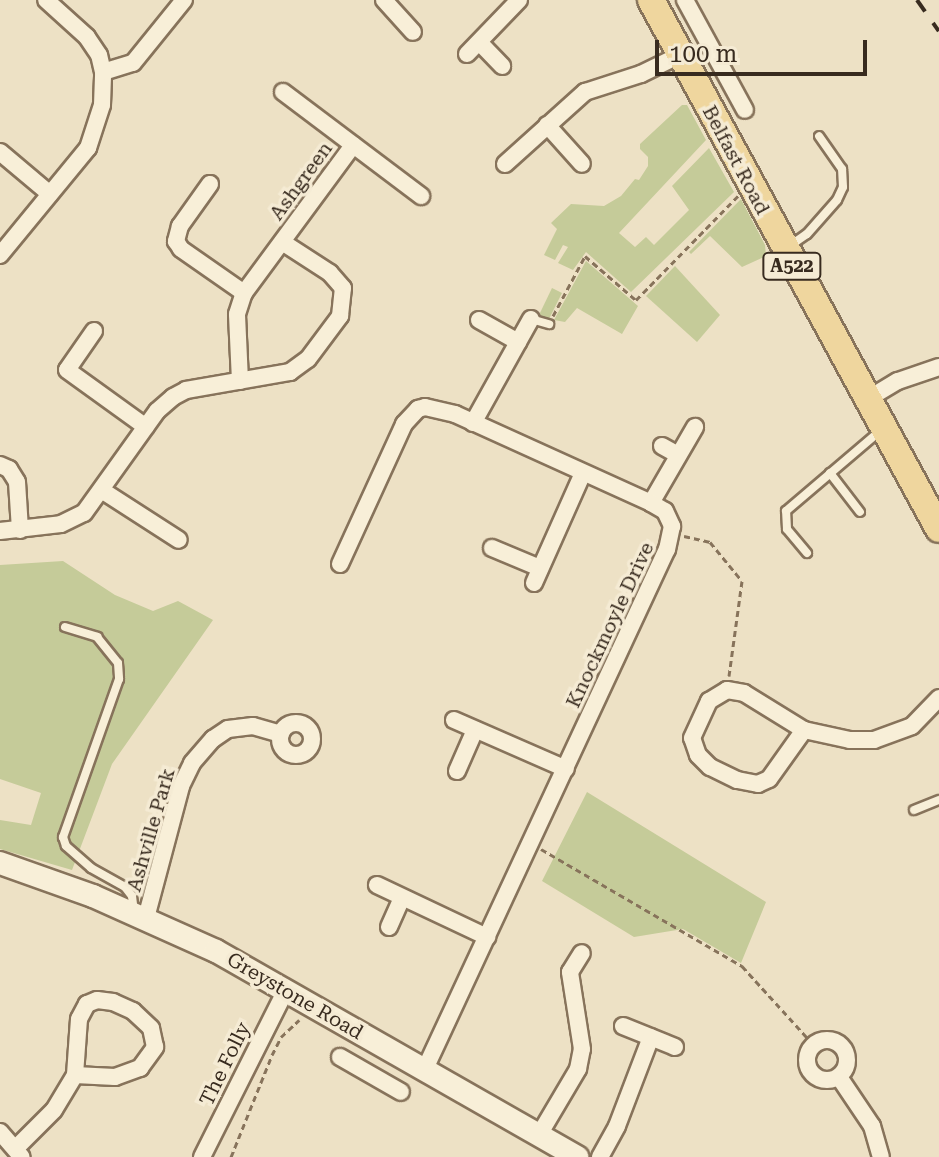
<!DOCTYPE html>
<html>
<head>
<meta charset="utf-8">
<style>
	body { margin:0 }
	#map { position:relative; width:939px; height:1157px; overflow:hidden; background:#ede1c5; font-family:"Roboto Serif",serif }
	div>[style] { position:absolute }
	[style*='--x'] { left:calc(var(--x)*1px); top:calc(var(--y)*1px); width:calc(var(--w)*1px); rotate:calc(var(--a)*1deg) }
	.green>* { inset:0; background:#c5cb99 }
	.path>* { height:3px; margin-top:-1.5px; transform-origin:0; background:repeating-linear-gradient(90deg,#87735b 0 6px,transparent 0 10px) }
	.roads { filter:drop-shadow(2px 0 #87735b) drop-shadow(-2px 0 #87735b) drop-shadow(0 2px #87735b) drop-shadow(0 -2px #87735b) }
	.service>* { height:8px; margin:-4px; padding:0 4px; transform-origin:4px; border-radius:4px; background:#f8efd8 }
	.minor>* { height:16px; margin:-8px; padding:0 8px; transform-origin:8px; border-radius:8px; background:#f8efd8 }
	.minor>.ring { margin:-8px; padding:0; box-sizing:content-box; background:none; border:16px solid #f8efd8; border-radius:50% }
	.secondary>* { height:22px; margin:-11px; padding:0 11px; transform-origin:11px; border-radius:11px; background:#f8efd8 }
	.primary>* { height:26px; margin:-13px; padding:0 13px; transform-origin:13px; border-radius:13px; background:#efd69e }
	.rail>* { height:4px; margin-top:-2px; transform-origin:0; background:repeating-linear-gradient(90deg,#382b1f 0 14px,transparent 0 28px) }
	span { translate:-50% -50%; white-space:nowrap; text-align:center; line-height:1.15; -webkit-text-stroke:7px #f5ebd4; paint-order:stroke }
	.shield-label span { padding:2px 6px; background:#f5ebd4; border:2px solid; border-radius:6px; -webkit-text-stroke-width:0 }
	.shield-label { font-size:18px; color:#382b1f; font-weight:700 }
	.street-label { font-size:20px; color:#382b1f }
	.scale { position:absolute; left:655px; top:40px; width:212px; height:36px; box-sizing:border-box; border:4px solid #382b1f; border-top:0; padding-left:10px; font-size:24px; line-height:28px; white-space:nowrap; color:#382b1f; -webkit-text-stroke:6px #f5ebd4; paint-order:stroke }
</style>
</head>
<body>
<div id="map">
	<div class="green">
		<div style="clip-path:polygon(682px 105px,687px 105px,706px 140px,619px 233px,635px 247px,646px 237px,654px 245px,689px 210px,672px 186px,709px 148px,734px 192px,631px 292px,586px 252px,573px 270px,558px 263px,568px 247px,563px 245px,555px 260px,544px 255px,557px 229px,551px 223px,571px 204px,604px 206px,621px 196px,635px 179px,639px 180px,648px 166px,648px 157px,640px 149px,640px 144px)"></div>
		<div style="clip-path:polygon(741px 199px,765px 245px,766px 256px,742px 267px,710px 236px,691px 254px,689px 252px)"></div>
		<div style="clip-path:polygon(586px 261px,638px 306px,622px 334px,577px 308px,565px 322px,554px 320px)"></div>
		<div style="clip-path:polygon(675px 266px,720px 315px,697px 342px,646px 296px)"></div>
		<div style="clip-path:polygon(552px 288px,562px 293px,549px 319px,539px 315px)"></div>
		<div style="clip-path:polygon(63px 561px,115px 595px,153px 611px,178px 601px,213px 620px,112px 764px,72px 870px,0 849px,0 820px,31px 825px,41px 793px,0 779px,0 565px)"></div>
		<div style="clip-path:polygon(587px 792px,766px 902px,741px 963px,683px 929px,634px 937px,542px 881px)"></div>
	</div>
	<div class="path">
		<div style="--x:553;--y:316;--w:68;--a:-61.9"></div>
		<div style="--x:585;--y:256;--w:67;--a:40.8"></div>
		<div style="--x:636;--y:300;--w:146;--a:-45.6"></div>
		<div style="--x:684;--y:536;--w:27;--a:13"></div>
		<div style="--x:710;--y:542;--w:50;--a:50.6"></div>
		<div style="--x:742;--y:581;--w:96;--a:97.8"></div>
		<div style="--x:541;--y:849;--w:233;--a:30.2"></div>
		<div style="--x:742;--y:966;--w:107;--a:47.7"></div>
		<div style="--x:231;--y:1157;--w:110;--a:-68.1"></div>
		<div style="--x:272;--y:1055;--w:20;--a:-63"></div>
		<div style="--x:281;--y:1037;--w:25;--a:-43"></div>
	</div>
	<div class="roads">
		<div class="service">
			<div style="--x:791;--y:245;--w:19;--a:-35"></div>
			<div style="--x:807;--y:234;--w:45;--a:-48.6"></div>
			<div style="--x:837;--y:200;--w:14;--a:-65"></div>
			<div style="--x:843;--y:187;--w:18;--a:-93"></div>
			<div style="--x:842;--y:169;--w:40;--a:-124.9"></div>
			<div style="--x:531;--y:319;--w:19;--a:16"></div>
			<div style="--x:830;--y:473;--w:49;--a:52.4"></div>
			<div style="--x:807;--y:553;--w:31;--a:-130"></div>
			<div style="--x:787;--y:529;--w:18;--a:-93"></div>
			<div style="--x:786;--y:511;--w:123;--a:-40.4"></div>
			<div style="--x:65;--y:627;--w:34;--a:17"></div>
			<div style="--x:97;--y:637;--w:33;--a:51"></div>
			<div style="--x:118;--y:663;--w:16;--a:86"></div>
			<div style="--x:119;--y:679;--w:168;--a:109.5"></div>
			<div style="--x:63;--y:837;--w:9;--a:72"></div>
			<div style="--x:66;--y:846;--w:33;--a:41"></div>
			<div style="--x:91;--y:868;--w:39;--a:29"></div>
			<div style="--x:125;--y:887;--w:11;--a:52"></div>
			<div style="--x:132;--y:896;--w:16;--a:83"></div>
			<div style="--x:914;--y:810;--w:27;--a:-22"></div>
		</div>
		<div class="minor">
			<div style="--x:384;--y:0;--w:43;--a:47.8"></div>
			<div style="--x:685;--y:0;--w:125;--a:61.4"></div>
			<div style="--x:480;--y:43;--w:32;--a:46"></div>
			<div style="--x:467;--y:54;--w:75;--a:-46.1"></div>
			<div style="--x:103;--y:72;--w:31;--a:-17"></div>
			<div style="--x:133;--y:63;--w:81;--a:-51"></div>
			<div style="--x:283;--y:92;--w:173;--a:37"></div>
			<div style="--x:547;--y:125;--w:52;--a:48.1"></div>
			<div style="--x:0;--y:152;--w:65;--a:40"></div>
			<div style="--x:505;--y:164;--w:108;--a:-42"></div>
			<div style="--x:585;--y:92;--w:59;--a:-17.8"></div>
			<div style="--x:641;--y:74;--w:43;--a:-26"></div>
			<div style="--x:210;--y:184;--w:52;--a:125.5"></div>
			<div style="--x:180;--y:226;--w:16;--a:105"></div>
			<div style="--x:176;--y:241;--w:9;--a:58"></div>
			<div style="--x:181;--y:249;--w:77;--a:34.9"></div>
			<div style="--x:0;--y:255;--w:139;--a:-50.6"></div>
			<div style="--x:88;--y:148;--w:45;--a:-72"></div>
			<div style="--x:102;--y:105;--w:33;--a:-88"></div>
			<div style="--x:103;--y:72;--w:17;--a:-103"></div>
			<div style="--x:99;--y:55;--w:22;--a:-124"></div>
			<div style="--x:87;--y:37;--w:55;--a:-137.9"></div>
			<div style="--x:479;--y:320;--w:45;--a:29.4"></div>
			<div style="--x:94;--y:331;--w:47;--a:124.7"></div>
			<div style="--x:67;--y:370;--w:97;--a:35.8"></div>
			<div style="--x:240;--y:381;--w:67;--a:-92.6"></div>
			<div style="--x:237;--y:314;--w:22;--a:-72"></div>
			<div style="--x:244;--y:293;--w:184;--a:-53.6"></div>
			<div style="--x:866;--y:400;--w:37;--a:-31"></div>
			<div style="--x:898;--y:381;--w:43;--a:-18.9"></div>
			<div style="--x:473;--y:423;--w:119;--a:-60.9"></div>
			<div style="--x:662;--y:446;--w:18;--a:29"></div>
			<div style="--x:0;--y:465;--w:10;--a:24"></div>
			<div style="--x:9;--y:469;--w:15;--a:58"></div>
			<div style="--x:17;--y:482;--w:48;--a:86.4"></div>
			<div style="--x:103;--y:491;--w:90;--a:32.8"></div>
			<div style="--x:651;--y:503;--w:88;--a:-59.9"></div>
			<div style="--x:0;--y:531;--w:61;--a:-6.5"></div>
			<div style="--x:61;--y:524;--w:25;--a:-26"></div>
			<div style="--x:84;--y:513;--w:125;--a:-54.4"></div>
			<div style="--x:157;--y:411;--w:21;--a:-41"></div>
			<div style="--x:173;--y:397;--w:15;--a:-28"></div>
			<div style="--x:186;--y:390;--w:106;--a:-9.8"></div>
			<div style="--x:290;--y:372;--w:22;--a:-36"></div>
			<div style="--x:308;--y:359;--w:54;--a:-53.3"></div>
			<div style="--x:340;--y:316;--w:28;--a:-84"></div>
			<div style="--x:343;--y:288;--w:20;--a:-131"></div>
			<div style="--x:330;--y:273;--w:57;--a:-147.1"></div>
			<div style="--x:492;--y:548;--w:52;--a:22.6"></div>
			<div style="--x:340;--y:564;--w:154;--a:-65.4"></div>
			<div style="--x:404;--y:424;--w:21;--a:-47"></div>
			<div style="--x:418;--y:409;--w:7;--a:-16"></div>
			<div style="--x:425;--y:407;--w:31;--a:13"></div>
			<div style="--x:455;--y:414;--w:215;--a:24.4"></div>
			<div style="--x:651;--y:503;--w:16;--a:30"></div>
			<div style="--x:665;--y:511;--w:17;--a:65"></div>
			<div style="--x:672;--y:526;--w:24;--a:102"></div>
			<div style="--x:667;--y:549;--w:574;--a:114.96"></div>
			<div style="--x:534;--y:583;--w:118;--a:-66"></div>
			<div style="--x:454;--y:720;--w:122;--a:23.6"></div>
			<div class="ring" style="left:280px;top:723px;width:16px;height:16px"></div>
			<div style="--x:804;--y:730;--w:60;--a:125.5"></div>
			<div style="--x:769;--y:779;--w:12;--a:156"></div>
			<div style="--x:758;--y:784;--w:21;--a:-169"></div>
			<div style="--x:737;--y:780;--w:30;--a:-154"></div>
			<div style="--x:710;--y:767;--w:17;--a:-135"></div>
			<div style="--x:698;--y:755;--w:18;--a:-109"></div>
			<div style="--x:692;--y:738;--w:41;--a:-65.3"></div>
			<div style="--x:709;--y:701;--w:21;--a:-31"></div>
			<div style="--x:727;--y:690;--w:17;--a:10"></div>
			<div style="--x:744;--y:693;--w:70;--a:31.7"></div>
			<div style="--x:804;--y:730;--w:47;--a:12.3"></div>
			<div style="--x:850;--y:740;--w:24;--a:0"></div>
			<div style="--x:874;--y:740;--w:40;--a:-20.2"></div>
			<div style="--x:912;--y:726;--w:39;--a:-46"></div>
			<div style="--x:457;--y:771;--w:45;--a:-66.3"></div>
			<div style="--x:377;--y:885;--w:122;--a:25.3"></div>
			<div style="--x:146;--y:918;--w:137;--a:-75.1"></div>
			<div style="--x:181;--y:786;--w:25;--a:-64"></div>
			<div style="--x:192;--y:763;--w:32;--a:-49"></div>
			<div style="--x:213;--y:739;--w:18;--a:-34"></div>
			<div style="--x:228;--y:729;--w:25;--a:-7"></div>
			<div style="--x:253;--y:726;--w:29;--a:16"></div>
			<div style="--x:389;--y:927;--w:32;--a:-66"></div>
			<div style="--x:623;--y:1026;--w:56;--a:22"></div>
			<div class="ring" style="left:807px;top:1040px;width:24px;height:24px"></div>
			<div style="--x:340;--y:1057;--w:70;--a:29.8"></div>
			<div style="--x:839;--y:1077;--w:59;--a:56"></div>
			<div style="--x:872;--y:1126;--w:32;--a:74"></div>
			<div style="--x:0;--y:1132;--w:33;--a:49"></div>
			<div style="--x:539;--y:1135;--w:77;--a:-59.4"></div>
			<div style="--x:578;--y:1069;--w:20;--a:-79"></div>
			<div style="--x:582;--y:1049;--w:78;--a:-98.9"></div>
			<div style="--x:570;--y:972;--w:22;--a:-58"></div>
			<div style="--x:17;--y:1147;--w:52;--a:-45"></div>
			<div style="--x:54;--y:1110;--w:41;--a:-59"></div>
			<div style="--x:75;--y:1075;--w:40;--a:2.9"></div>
			<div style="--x:115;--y:1077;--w:27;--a:-20"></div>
			<div style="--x:140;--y:1068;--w:26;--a:-54"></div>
			<div style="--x:155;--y:1047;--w:19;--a:-102"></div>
			<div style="--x:151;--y:1028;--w:25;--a:-137"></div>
			<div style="--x:133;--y:1011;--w:22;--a:-156"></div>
			<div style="--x:113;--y:1002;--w:16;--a:-173"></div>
			<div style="--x:97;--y:1000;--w:11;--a:158"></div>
			<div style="--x:87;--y:1004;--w:17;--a:118"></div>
			<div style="--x:79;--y:1019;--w:56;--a:94.1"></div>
			<div style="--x:202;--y:1157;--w:187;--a:-63.3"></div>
			<div style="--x:600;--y:1157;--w:35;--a:-61"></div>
			<div style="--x:617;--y:1126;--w:95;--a:-69.1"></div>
		</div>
		<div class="secondary">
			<div style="--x:0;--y:863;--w:99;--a:19.5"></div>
			<div style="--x:93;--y:896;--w:135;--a:24.1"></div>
			<div style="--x:216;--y:951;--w:416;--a:29.7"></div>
		</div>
		<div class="primary">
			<div style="--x:651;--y:0;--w:602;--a:61.44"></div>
		</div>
	</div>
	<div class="rail">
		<div style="--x:917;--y:0;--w:38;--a:55"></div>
	</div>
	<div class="shield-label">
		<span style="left:792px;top:266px">A522</span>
	</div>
	<div class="street-label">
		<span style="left:736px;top:160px;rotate:62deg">Belfast Road</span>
		<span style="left:301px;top:181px;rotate:-54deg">Ashgreen</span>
		<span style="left:610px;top:625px;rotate:-65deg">Knockmoyle Drive</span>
		<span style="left:151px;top:830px;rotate:-74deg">Ashville Park</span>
		<span style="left:295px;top:996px;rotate:30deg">Greystone Road</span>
		<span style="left:225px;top:1064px;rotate:-64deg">The Folly</span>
	</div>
	<div class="scale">100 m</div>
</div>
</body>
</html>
